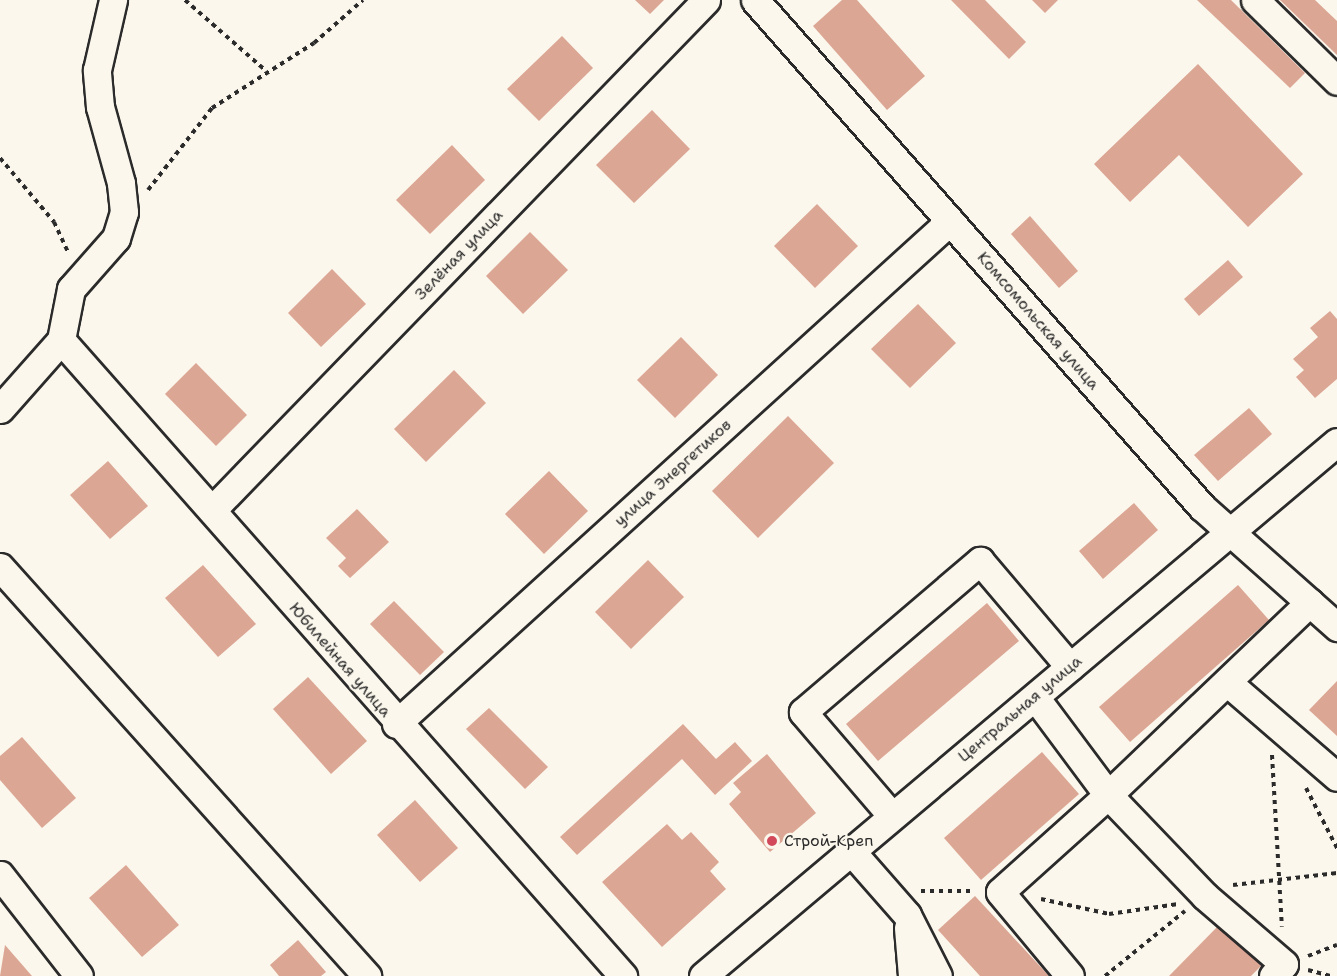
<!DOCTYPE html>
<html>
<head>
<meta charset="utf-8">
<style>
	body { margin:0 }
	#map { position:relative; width:1337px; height:976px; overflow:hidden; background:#fbf7ec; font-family:"Shantell Sans",sans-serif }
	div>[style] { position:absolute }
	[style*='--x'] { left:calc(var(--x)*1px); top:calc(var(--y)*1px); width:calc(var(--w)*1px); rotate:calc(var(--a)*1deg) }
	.building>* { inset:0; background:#dca694 }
	.path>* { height:4px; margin-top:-2px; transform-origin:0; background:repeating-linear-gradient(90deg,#2b2b2b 0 4.5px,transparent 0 9px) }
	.roads { filter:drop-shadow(2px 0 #2b2b2b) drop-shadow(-2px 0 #2b2b2b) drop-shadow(0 2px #2b2b2b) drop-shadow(0 -2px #2b2b2b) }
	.minor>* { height:27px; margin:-13.5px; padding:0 13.5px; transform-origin:13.5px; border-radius:13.5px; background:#fbf7ec }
	.dots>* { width:16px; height:16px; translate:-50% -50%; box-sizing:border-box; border:3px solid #fbf7ec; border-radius:50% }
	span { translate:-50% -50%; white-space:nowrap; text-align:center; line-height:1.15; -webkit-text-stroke:4.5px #fbf7ec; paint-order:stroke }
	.street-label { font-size:16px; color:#2b2b2b }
	.poi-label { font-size:16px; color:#2b2b2b }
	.left { translate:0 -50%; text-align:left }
</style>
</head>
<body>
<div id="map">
	<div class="building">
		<div style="clip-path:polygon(635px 0,664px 0,650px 14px)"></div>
		<div style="clip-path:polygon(842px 0,857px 0,925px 76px,887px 110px,813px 26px)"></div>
		<div style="clip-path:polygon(951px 0,985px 0,1026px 42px,1009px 59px)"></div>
		<div style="clip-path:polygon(1032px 0,1058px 0,1045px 13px)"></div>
		<div style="clip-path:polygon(1197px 0,1231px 0,1305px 73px,1290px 88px)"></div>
		<div style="clip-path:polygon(1280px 0,1315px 0,1337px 21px,1337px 55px)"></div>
		<div style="clip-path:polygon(562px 36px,593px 68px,539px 121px,507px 89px)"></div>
		<div style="clip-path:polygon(1198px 64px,1303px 174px,1248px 227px,1179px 155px,1130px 202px,1094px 164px)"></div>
		<div style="clip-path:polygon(652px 110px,690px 149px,634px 203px,596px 165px)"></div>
		<div style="clip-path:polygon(452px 145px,485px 180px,430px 234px,396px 200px)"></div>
		<div style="clip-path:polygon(817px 204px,858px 246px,815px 288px,774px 246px)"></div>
		<div style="clip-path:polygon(1030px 216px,1078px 271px,1059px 288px,1011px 234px)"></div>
		<div style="clip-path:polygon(530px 232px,568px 270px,523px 314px,486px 276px)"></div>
		<div style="clip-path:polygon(1228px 260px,1243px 277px,1199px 316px,1184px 299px)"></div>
		<div style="clip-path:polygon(332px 269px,366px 304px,321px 347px,288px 313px)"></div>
		<div style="clip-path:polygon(918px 304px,956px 343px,910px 388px,871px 349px)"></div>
		<div style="clip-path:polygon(1330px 311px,1337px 319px,1337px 379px,1315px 398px,1296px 377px,1304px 370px,1293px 359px,1318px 337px,1310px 328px)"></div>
		<div style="clip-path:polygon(681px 337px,718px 375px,675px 418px,637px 380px)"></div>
		<div style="clip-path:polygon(196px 363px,247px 415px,216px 446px,165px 394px)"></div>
		<div style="clip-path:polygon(454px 370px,486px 403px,426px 462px,394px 429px)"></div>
		<div style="clip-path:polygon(1249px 408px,1272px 434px,1218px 481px,1194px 455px)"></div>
		<div style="clip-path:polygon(788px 416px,834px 463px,758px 538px,712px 491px)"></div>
		<div style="clip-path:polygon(108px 461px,148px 506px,110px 539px,70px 495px)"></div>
		<div style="clip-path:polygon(549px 471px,588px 511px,544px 554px,505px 514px)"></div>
		<div style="clip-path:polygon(1134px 503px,1158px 530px,1103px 579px,1079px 551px)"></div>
		<div style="clip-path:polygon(357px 509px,389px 542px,350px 578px,338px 566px,346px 558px,326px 538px)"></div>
		<div style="clip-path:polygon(648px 560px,684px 597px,631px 649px,595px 612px)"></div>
		<div style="clip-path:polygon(203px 565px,256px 624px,218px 657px,165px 598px)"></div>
		<div style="clip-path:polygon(1238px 585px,1269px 620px,1130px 742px,1099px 707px)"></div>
		<div style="clip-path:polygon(394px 601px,444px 652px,420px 675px,370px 624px)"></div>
		<div style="clip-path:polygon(987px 603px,1019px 641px,878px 761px,846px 724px)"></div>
		<div style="clip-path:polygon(308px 677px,367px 741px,331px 774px,273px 709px)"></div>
		<div style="clip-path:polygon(1337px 681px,1337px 736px,1309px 710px)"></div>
		<div style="clip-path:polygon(489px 708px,548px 767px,525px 789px,466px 729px)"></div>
		<div style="clip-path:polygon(683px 724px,716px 759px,735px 742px,752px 761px,715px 795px,682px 759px,577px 855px,560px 837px)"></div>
		<div style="clip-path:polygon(22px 737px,76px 798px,42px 828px,0 780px,0 756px)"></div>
		<div style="clip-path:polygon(1042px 752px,1079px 794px,981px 880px,944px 838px)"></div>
		<div style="clip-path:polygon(767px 754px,816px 813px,770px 852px,729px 804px,741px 792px,733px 783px)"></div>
		<div style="clip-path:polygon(415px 800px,458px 848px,420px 882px,377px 835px)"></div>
		<div style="clip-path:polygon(667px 824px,682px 840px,691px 832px,719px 862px,710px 871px,726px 889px,662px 947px,602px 882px)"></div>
		<div style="clip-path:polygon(126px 865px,179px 925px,142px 957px,89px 898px)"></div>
		<div style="clip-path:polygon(975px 896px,1049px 976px,980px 976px,938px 930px)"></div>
		<div style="clip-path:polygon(1220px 924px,1262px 965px,1251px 976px,1169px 976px)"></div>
		<div style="clip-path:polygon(298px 940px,326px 972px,321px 976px,279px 976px,270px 965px)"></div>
		<div style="clip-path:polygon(5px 945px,32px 976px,0 976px)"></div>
	</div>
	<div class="path">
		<div style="--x:185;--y:0;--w:106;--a:41.2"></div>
		<div style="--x:0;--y:158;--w:84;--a:49.8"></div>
		<div style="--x:54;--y:222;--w:35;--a:65"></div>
		<div style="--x:148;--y:190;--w:104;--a:-52"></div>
		<div style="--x:212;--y:108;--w:121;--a:-32.5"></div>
		<div style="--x:314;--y:43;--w:65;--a:-41.3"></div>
		<div style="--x:1272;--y:755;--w:172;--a:86.7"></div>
		<div style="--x:1306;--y:788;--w:68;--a:62.7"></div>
		<div style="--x:1233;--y:885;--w:105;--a:-6.6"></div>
		<div style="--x:921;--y:891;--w:53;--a:0"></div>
		<div style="--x:1041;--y:899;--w:70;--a:12.4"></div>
		<div style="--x:1109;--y:914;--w:70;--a:-8.2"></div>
		<div style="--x:1308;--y:956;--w:31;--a:-21"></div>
		<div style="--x:1308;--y:970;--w:24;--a:15"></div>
		<div style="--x:1105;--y:976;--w:103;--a:-39.1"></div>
	</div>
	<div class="roads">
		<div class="minor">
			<div style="--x:755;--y:0;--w:676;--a:48.6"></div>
			<div style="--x:1202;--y:507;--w:181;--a:41.6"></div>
			<div style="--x:1255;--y:0;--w:115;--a:44.6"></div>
			<div style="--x:61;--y:340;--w:849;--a:48.53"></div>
			<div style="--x:0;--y:409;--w:92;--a:-48.5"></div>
			<div style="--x:61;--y:340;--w:52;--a:-78.9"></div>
			<div style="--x:71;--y:289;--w:68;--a:-48.6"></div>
			<div style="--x:116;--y:238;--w:27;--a:-73"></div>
			<div style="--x:124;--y:212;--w:29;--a:-96"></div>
			<div style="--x:121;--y:183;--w:79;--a:-105.4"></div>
			<div style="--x:100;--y:107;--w:37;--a:-95"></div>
			<div style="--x:97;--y:70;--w:72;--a:-77.1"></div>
			<div style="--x:212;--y:510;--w:710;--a:-45.91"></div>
			<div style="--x:0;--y:567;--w:550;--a:48.1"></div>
			<div style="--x:1227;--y:682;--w:145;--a:40.8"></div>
			<div style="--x:1035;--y:697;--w:122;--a:53.3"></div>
			<div style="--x:1108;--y:795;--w:145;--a:138.1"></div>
			<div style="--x:1000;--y:892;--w:109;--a:50.2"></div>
			<div style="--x:396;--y:724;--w:748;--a:-42.24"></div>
			<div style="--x:892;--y:816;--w:137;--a:-130.6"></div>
			<div style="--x:803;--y:712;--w:233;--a:-40.5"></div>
			<div style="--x:980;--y:561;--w:139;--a:49.7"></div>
			<div style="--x:851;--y:851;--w:85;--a:48.8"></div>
			<div style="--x:907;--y:915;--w:68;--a:63.1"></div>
			<div style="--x:0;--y:875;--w:128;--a:52"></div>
			<div style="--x:908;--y:928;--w:48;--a:85.2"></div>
			<div style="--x:703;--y:976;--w:829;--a:-40.11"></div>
			<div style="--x:1273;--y:976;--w:16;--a:-47"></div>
			<div style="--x:1284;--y:964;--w:104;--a:-139.3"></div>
			<div style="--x:1205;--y:896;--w:140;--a:-133.8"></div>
			<div style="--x:1108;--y:795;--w:279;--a:-43.7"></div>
		</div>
	</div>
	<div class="dots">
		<div style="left:772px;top:841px;background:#d1495b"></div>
	</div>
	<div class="street-label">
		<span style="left:459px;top:255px;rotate:-46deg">Зелёная улица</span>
		<span style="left:1038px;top:321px;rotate:49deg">Комсомольская улица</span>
		<span style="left:673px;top:473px;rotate:-42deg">улица Энергетиков</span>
		<span style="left:340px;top:660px;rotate:49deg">Юбилейная улица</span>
		<span style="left:1020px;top:709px;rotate:-40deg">Центральная улица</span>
	</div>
	<div class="poi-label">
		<span class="left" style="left:784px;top:841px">Строй-Креп</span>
	</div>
</div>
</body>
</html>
